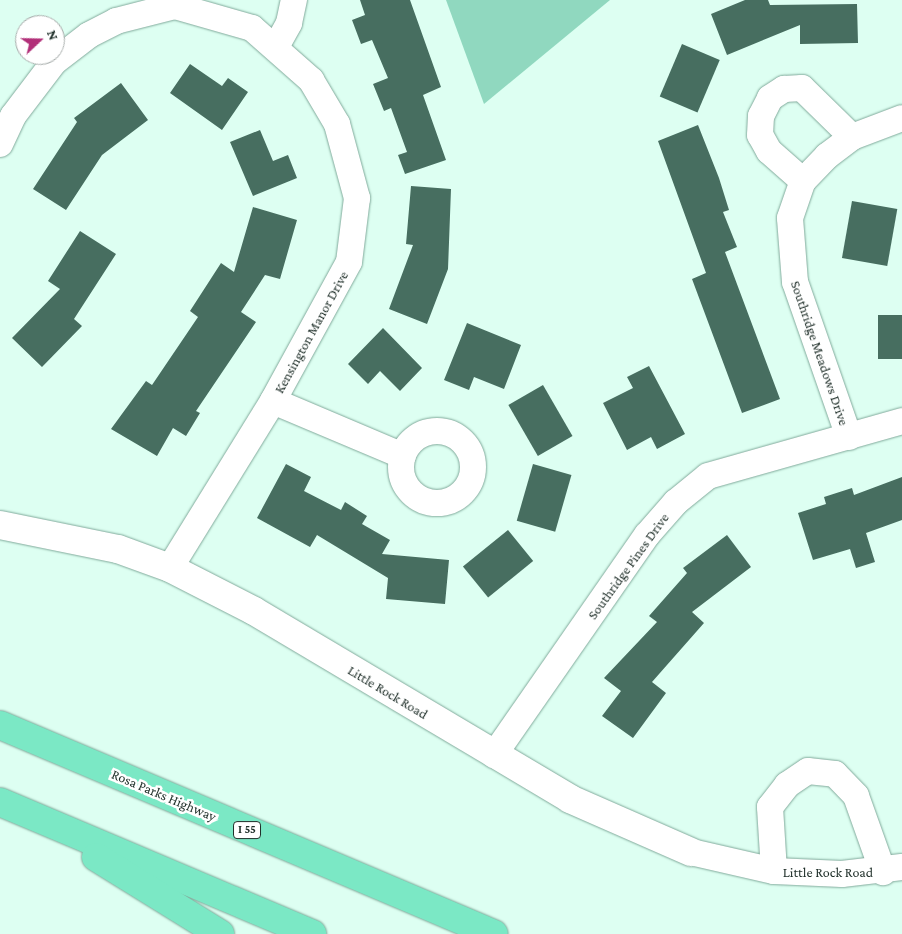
<!DOCTYPE html>
<html>
<head>
<meta charset="utf-8">
<style>
	body { margin:0 }
	#map { position:relative; width:902px; height:934px; overflow:hidden; background:#ddfff2; font-family:"Crimson Pro",serif }
	div>[style] { position:absolute }
	[style*='--x'] { left:calc(var(--x)*1px); top:calc(var(--y)*1px); width:calc(var(--w)*1px); rotate:calc(var(--a)*1deg) }
	.green>* { inset:0; background:#90d8bf }
	.building>* { inset:0; background:#476e60; transform-origin:0 0 }
	.roads { filter:drop-shadow(0 0 1px #81aa9b) drop-shadow(0 0 1px #81aa9b) }
	.minor>* { height:26px; margin:-13px; padding:0 13px; transform-origin:13px; border-radius:13px; background:#fff }
	.minor>.ring { margin:-13px; padding:0; box-sizing:content-box; background:none; border:26px solid #fff; border-radius:50% }
	.tertiary>* { height:28px; margin:-14px; padding:0 14px; transform-origin:14px; border-radius:14px; background:#fff }
	.motorway>* { height:28px; margin:-14px; padding:0 14px; transform-origin:14px; border-radius:14px; background:#7be8c5 }
	span { translate:-50% -50%; white-space:nowrap; text-align:center; line-height:1.15; -webkit-text-stroke:5px #fff; paint-order:stroke }
	.shield-label span { padding:1px 4px; background:#fff; border:1px solid; border-radius:4px; -webkit-text-stroke-width:0 }
	.shield-label { font-size:12px; color:#1e2e28; font-weight:700 }
	.street-label { font-size:14px; color:#1e2e28 }
	.north { position:absolute; left:15px; top:15px; width:50px; height:50px; box-sizing:border-box; background:#fff; border:1px solid #a5aba9; border-radius:50%; rotate:69deg; font-size:14px; font-weight:700; line-height:20px; text-align:center; color:#1e2e28 }
	.north::after { content:''; display:block; margin:auto; width:18px; height:22px; background:#b23079; clip-path:polygon(50% 0,100% 100%,50% 72%,0 100%) }
</style>
</head>
<body>
<div id="map">
	<div class="green">
		<div style="clip-path:polygon(446px 0,610px 0,484px 104px)"></div>
	</div>
	<div class="building">
		<div style="clip-path:polygon(360px 0,410px 0,441px 87px,423px 95px,446px 160px,405px 174px,398px 155px,407px 152px,391px 108px,384px 111px,373px 84px,388px 78px,372px 40px,361px 44px,352px 20px,365px 15px)"></div>
		<div style="clip-path:polygon(745px 0,768px 0,770px 5px,857px 4px,858px 43px,800px 44px,800px 25px,727px 55px,711px 14px)"></div>
		<div style="left:682px;top:44px;width:41px;height:57px;rotate:23deg"></div>
		<div style="clip-path:polygon(190px 64px,222px 86px,228px 78px,248px 92px,222px 130px,170px 93px)"></div>
		<div style="clip-path:polygon(121px 83px,148px 120px,102px 155px,66px 210px,33px 189px,77px 122px,74px 118px)"></div>
		<div style="clip-path:polygon(698px 125px,719px 178px,729px 210px,723px 212px,737px 247px,725px 252px,780px 399px,742px 413px,692px 279px,706px 273px,658px 141px)"></div>
		<div style="clip-path:polygon(260px 130px,273px 161px,288px 155px,297px 178px,253px 196px,230px 142px)"></div>
		<div style="clip-path:polygon(411px 186px,451px 189px,448px 269px,427px 324px,389px 309px,413px 245px,406px 244px)"></div>
		<div style="left:852px;top:201px;width:46px;height:58px;rotate:10deg"></div>
		<div style="clip-path:polygon(253px 207px,297px 220px,280px 279px,265px 275px,241px 312px,256px 322px,196px 411px,200px 413px,186px 436px,173px 428px,157px 456px,111px 429px,146px 381px,152px 385px,198px 317px,190px 311px,221px 263px,234px 272px)"></div>
		<div style="clip-path:polygon(80px 231px,116px 254px,74px 319px,82px 326px,42px 367px,12px 338px,60px 289px,48px 281px)"></div>
		<div style="left:902px;top:315px;width:44px;height:24px;rotate:90deg"></div>
		<div style="clip-path:polygon(467px 323px,521px 345px,504px 389px,474px 377px,469px 390px,444px 380px)"></div>
		<div style="clip-path:polygon(383px 328px,422px 368px,400px 391px,380px 371px,368px 384px,348px 364px)"></div>
		<div style="clip-path:polygon(649px 366px,685px 434px,657px 449px,651px 437px,627px 450px,603px 403px,633px 388px,627px 377px)"></div>
		<div style="left:543px;top:385px;width:59px;height:40px;rotate:60deg"></div>
		<div style="clip-path:polygon(286px 464px,311px 477px,304px 491px,341px 510px,345px 502px,367px 516px,362px 524px,390px 540px,382px 554px,449px 560px,445px 604px,386px 599px,388px 578px,317px 535px,310px 547px,257px 518px)"></div>
		<div style="left:533px;top:464px;width:40px;height:59px;rotate:16deg"></div>
		<div style="clip-path:polygon(902px 477px,902px 520px,866px 533px,875px 562px,856px 568px,850px 549px,813px 560px,798px 513px,826px 504px,824px 497px,852px 488px,854px 495px)"></div>
		<div style="left:508px;top:530px;width:40px;height:58px;rotate:51deg"></div>
		<div style="clip-path:polygon(727px 535px,751px 567px,692px 612px,704px 623px,652px 682px,666px 693px,633px 738px,602px 716px,621px 691px,604px 678px,657px 622px,649px 616px,687px 573px,683px 568px)"></div>
	</div>
	<div class="roads">
		<div class="minor">
			<div style="--x:277;--y:45;--w:25;--a:-61"></div>
			<div style="--x:289;--y:23;--w:24;--a:-78"></div>
			<div style="--x:0;--y:144;--w:31;--a:-65"></div>
			<div style="--x:13;--y:116;--w:68;--a:-52.8"></div>
			<div style="--x:54;--y:62;--w:44;--a:-37.6"></div>
			<div style="--x:89;--y:35;--w:30;--a:-27"></div>
			<div style="--x:116;--y:21;--w:61;--a:-14.3"></div>
			<div style="--x:175;--y:6;--w:80;--a:15.9"></div>
			<div style="--x:252;--y:28;--w:79;--a:41.4"></div>
			<div style="--x:311;--y:80;--w:51;--a:59.4"></div>
			<div style="--x:337;--y:124;--w:77;--a:74.9"></div>
			<div style="--x:357;--y:198;--w:64;--a:97.1"></div>
			<div style="--x:349;--y:262;--w:158;--a:118.7"></div>
			<div style="--x:273;--y:401;--w:196;--a:121.7"></div>
			<div style="--x:803;--y:181;--w:45;--a:-138.6"></div>
			<div style="--x:769;--y:151;--w:18;--a:-119"></div>
			<div style="--x:760;--y:135;--w:19;--a:-87"></div>
			<div style="--x:761;--y:116;--w:20;--a:-63"></div>
			<div style="--x:770;--y:98;--w:17;--a:-33"></div>
			<div style="--x:784;--y:89;--w:18;--a:-3"></div>
			<div style="--x:802;--y:88;--w:70;--a:44.4"></div>
			<div style="--x:273;--y:401;--w:141;--a:22.9"></div>
			<div class="ring" style="left:401px;top:431px;width:46px;height:46px"></div>
			<div style="--x:849;--y:437;--w:164;--a:-109.2"></div>
			<div style="--x:795;--y:282;--w:64;--a:-94.5"></div>
			<div style="--x:790;--y:218;--w:39;--a:-71"></div>
			<div style="--x:803;--y:181;--w:35;--a:-46"></div>
			<div style="--x:827;--y:156;--w:31;--a:-37"></div>
			<div style="--x:852;--y:137;--w:53;--a:-20.8"></div>
			<div style="--x:494;--y:755;--w:268;--a:-55.2"></div>
			<div style="--x:647;--y:535;--w:44;--a:-48.7"></div>
			<div style="--x:676;--y:502;--w:41;--a:-39.1"></div>
			<div style="--x:708;--y:476;--w:202;--a:-15.8"></div>
			<div style="--x:691;--y:852;--w:85;--a:12.9"></div>
			<div style="--x:774;--y:871;--w:68;--a:2.5"></div>
			<div style="--x:842;--y:874;--w:60;--a:-6.7"></div>
			<div style="--x:774;--y:871;--w:64;--a:-93.6"></div>
			<div style="--x:770;--y:807;--w:28;--a:-52"></div>
			<div style="--x:787;--y:785;--w:25;--a:-34"></div>
			<div style="--x:808;--y:771;--w:27;--a:6"></div>
			<div style="--x:835;--y:774;--w:30;--a:46"></div>
			<div style="--x:856;--y:796;--w:81;--a:70.4"></div>
		</div>
		<div class="tertiary">
			<div style="--x:0;--y:525;--w:120;--a:11.5"></div>
			<div style="--x:118;--y:549;--w:55;--a:20.1"></div>
			<div style="--x:170;--y:568;--w:94;--a:27.1"></div>
			<div style="--x:254;--y:611;--w:368;--a:30.7"></div>
			<div style="--x:570;--y:799;--w:132;--a:23.7"></div>
		</div>
		<div class="motorway">
			<div style="--x:0;--y:725;--w:536;--a:22.93"></div>
			<div style="--x:0;--y:802;--w:339;--a:22.9"></div>
			<div style="--x:96;--y:857;--w:146;--a:31.8"></div>
		</div>
	</div>
	<div class="shield-label">
		<span style="left:247px;top:830px">I 55</span>
	</div>
	<div class="street-label">
		<span style="left:311px;top:332px;rotate:-61deg">Kensington Manor Drive</span>
		<span style="left:820px;top:353px;rotate:71deg">Southridge Meadows Drive</span>
		<span style="left:628px;top:566px;rotate:-54deg">Southridge Pines Drive</span>
		<span style="left:388px;top:692px;rotate:31deg">Little Rock Road</span>
		<span style="left:164px;top:795px;rotate:23deg">Rosa Parks Highway</span>
		<span style="left:828px;top:872px">Little Rock Road</span>
	</div>
	<div class="north">N</div>
</div>
</body>
</html>
